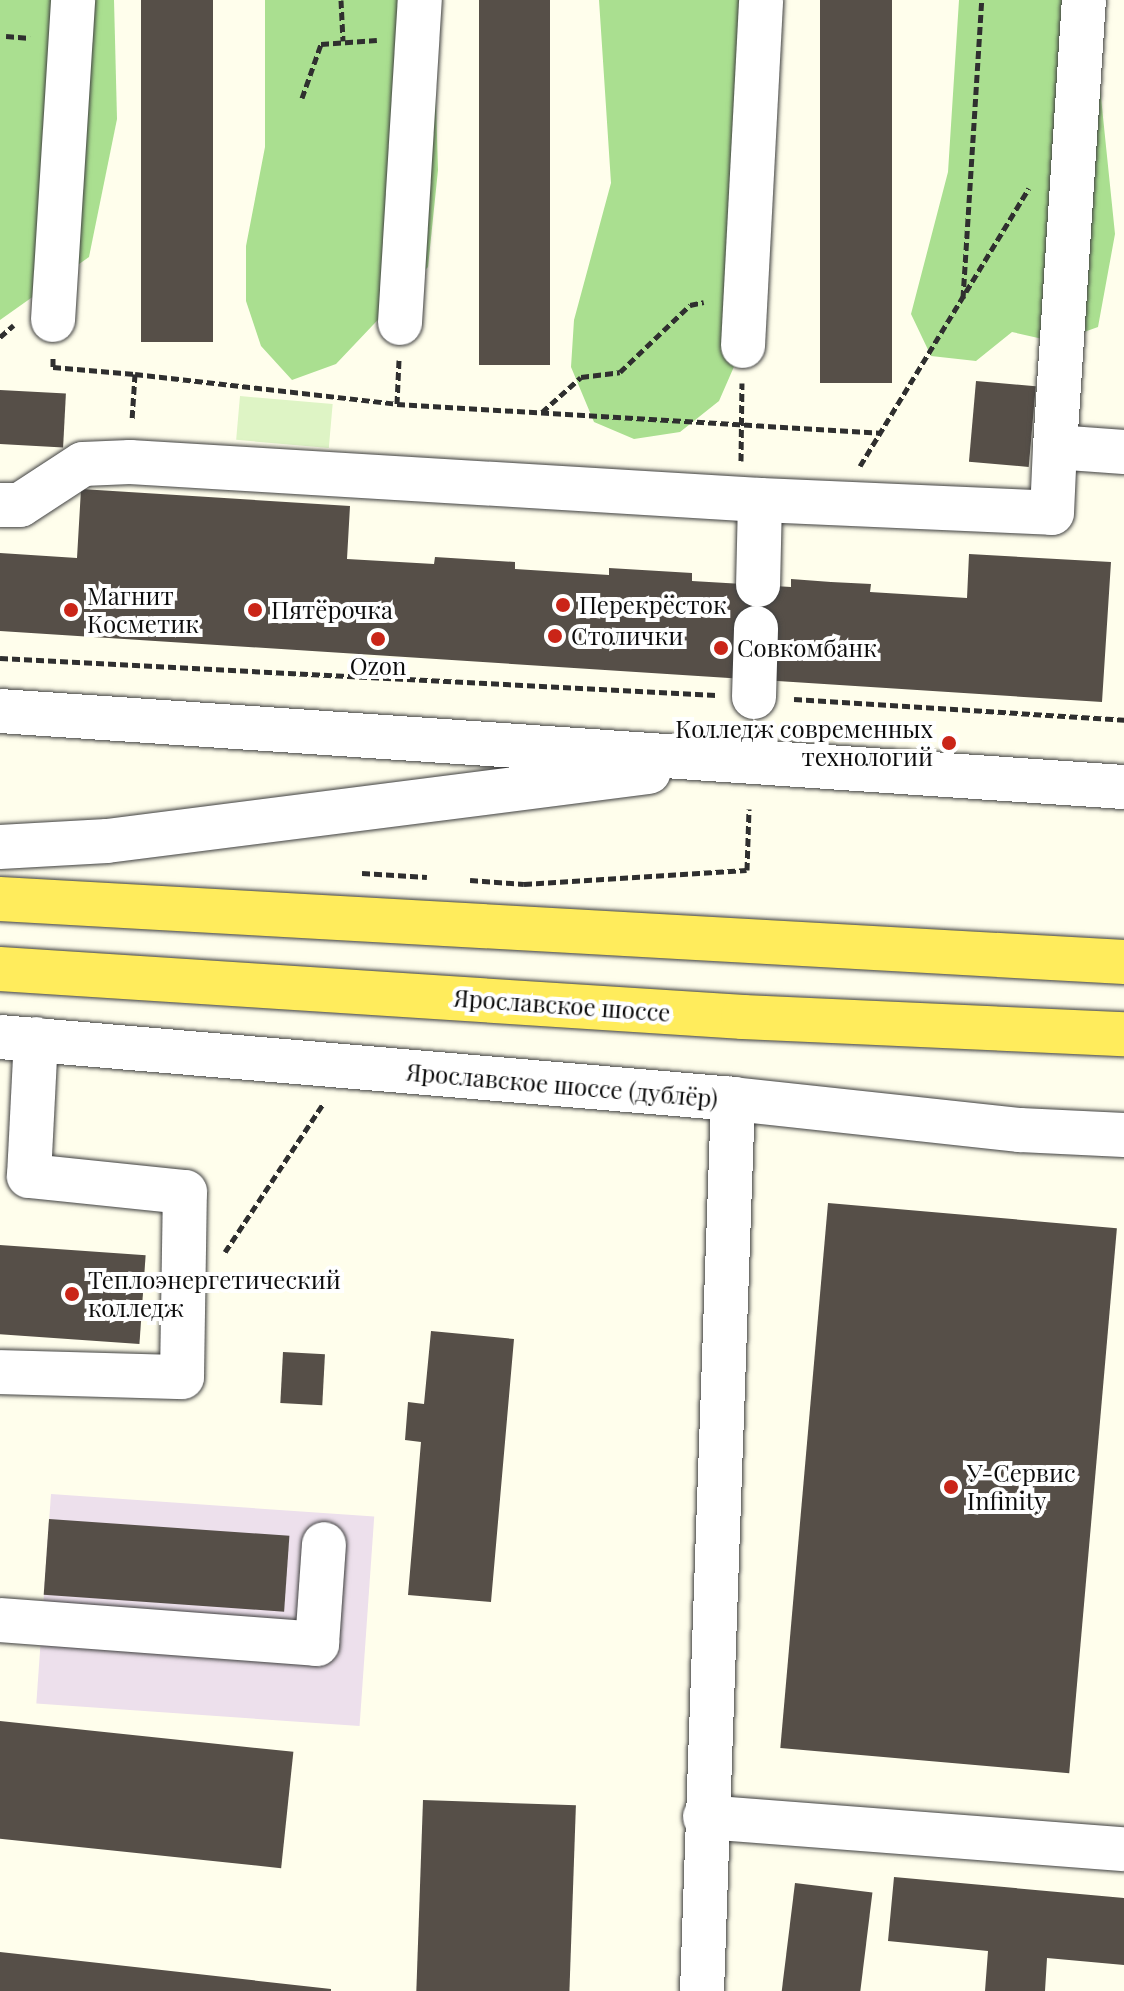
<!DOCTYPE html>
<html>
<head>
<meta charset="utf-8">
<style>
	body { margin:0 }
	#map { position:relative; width:1124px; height:1991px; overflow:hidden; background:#fffeec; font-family:"Playfair Display",serif }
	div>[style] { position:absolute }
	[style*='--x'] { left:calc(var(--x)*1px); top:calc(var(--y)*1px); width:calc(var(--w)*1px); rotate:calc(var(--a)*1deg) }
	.industrial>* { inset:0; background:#ede0ec; transform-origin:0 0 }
	.forest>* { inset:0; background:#aadf90 }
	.pitch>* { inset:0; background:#def4c5; transform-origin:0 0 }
	.building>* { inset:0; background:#564f48; transform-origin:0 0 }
	.path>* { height:5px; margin-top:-2.5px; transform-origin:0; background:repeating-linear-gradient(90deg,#2f2f2f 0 8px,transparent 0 12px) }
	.roads { filter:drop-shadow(0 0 2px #404040) drop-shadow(0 0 2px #404040) }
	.minor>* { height:44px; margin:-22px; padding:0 22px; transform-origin:22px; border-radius:22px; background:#fff }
	.major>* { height:44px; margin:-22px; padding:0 22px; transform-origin:22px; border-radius:22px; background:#ffec5c }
	.dots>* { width:22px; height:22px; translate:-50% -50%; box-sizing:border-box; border:4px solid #fff; border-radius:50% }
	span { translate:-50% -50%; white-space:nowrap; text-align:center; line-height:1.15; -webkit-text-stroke:8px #fff; paint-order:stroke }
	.poi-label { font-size:24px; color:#0d0d0d }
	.left { translate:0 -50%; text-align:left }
	.right { translate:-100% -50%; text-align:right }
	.street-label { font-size:24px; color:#0d0d0d }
</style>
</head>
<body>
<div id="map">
	<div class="industrial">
		<div style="left:51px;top:1494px;width:324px;height:210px;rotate:4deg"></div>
	</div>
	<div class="forest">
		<div style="clip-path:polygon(0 0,114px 0,117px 119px,89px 257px,0 320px)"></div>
		<div style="clip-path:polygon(265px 0,433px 0,438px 170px,428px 267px,336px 364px,292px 380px,261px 346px,246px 301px,246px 246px,265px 147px)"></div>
		<div style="clip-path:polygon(599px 0,758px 0,743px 346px,719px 401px,680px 432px,634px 439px,594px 422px,571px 367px,574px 320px,611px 183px)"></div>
		<div style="clip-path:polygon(959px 0,1091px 0,1115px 234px,1098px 327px,1056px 342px,1012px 332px,976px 361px,931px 356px,911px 314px,948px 172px)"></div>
	</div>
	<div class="pitch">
		<div style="left:240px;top:396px;width:93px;height:44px;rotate:5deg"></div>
	</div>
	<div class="building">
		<div style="left:141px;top:0;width:72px;height:342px"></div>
		<div style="left:479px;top:0;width:71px;height:365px"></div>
		<div style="left:820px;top:0;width:72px;height:383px"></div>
		<div style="left:976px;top:381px;width:60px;height:81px;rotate:5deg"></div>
		<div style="left:0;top:390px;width:66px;height:54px;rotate:3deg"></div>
		<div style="clip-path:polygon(81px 489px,350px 506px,347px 559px,434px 564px,435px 557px,515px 562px,515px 569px,609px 575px,609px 568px,692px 573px,692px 581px,791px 587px,791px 579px,831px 582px,871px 584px,870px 592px,967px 598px,969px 554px,1111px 562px,1102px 702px,0 631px,0 553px,77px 558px)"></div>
		<div style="left:828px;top:1203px;width:290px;height:547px;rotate:5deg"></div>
		<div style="left:0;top:1245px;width:146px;height:89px;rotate:4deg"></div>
		<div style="clip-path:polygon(431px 1331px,514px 1339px,491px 1602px,408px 1595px,421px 1442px,405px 1440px,408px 1402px,424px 1404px)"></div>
		<div style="left:283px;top:1352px;width:42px;height:51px;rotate:3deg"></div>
		<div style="left:49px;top:1519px;width:241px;height:76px;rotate:4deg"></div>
		<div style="left:0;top:1721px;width:295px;height:117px;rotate:6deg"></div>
		<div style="left:423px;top:1800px;width:153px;height:191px;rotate:2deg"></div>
		<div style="clip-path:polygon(894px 1877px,1124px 1898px,1124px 1965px,1047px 1958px,1045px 1991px,985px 1991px,988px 1951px,888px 1941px)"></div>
		<div style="left:795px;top:1883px;width:78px;height:109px;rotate:7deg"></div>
		<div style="clip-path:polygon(0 1952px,331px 1989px,331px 1991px,0 1991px)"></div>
	</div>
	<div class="path">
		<div style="--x:341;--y:0;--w:41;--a:87.2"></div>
		<div style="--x:6;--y:36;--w:24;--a:5"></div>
		<div style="--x:302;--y:98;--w:57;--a:-70.6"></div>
		<div style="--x:321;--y:44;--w:56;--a:-4.1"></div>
		<div style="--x:963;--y:298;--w:299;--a:-86.4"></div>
		<div style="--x:0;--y:337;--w:18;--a:-41"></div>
		<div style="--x:53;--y:358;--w:9;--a:90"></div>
		<div style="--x:53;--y:367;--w:82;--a:4.9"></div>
		<div style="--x:135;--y:374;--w:47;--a:93.7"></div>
		<div style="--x:135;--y:374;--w:264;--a:6.5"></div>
		<div style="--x:397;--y:404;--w:484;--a:3.4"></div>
		<div style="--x:397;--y:404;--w:44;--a:-87.4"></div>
		<div style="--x:542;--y:412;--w:52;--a:-41.9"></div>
		<div style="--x:581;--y:377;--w:39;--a:-7"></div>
		<div style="--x:620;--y:372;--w:97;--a:-43.7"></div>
		<div style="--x:690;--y:305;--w:14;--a:-12"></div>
		<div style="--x:741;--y:461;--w:78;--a:-89.3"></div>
		<div style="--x:860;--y:466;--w:325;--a:-58.7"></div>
		<div style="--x:0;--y:658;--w:717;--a:2.96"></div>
		<div style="--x:794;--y:699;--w:331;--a:3.6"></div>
		<div style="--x:362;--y:873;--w:65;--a:3.5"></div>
		<div style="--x:470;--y:880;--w:54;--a:4.2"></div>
		<div style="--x:524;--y:884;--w:223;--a:-3.6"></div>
		<div style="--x:747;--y:870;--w:61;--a:-88.1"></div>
		<div style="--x:225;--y:1252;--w:178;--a:-56.5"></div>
	</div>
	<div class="roads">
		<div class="minor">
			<div style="--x:53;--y:320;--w:321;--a:-86.4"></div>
			<div style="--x:400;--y:323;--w:324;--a:-86.5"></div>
			<div style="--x:743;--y:346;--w:346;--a:-87"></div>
			<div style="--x:1055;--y:447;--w:448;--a:-86.3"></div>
			<div style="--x:760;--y:500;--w:292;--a:2.5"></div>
			<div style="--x:1052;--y:513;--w:66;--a:-87.4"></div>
			<div style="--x:1055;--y:447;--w:69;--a:4.1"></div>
			<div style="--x:0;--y:505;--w:20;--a:0"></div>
			<div style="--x:20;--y:505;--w:75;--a:-33.1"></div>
			<div style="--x:83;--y:464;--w:47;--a:-2.4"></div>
			<div style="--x:130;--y:462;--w:631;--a:3.45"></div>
			<div style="--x:760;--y:500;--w:85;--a:91.3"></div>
			<div style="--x:754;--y:697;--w:69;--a:-88.3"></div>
			<div style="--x:0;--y:711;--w:1127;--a:3.87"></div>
			<div style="--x:0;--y:847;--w:107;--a:-3.2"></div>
			<div style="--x:107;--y:841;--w:546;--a:-7.26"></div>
			<div style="--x:0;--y:1037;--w:736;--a:4.83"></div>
			<div style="--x:733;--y:1099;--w:289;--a:6.2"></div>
			<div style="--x:1020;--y:1130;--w:104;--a:2.8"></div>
			<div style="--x:0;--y:1372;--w:182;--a:1.6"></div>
			<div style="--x:182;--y:1377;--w:185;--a:-89.1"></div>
			<div style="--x:185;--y:1192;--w:157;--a:-174.1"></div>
			<div style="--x:29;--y:1176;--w:137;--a:-87.1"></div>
			<div style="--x:0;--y:1620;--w:318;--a:4.3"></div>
			<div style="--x:317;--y:1644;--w:100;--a:-86"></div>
			<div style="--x:705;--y:1817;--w:420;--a:4.4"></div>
			<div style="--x:702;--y:1991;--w:893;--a:-88.01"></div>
		</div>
		<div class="major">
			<div style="--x:0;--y:899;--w:1126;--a:3.21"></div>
			<div style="--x:0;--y:969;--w:745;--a:3.7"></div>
			<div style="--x:743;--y:1017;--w:381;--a:2.6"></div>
		</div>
	</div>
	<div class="dots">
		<div style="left:563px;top:605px;background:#ca2518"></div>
		<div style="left:71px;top:610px;background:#ca2518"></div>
		<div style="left:255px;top:610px;background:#ca2518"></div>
		<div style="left:555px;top:636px;background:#ca2518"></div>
		<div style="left:378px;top:639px;background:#ca2518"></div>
		<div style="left:721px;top:648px;background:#ca2518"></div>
		<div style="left:949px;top:743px;background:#ca2518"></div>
		<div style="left:72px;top:1294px;background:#ca2518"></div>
		<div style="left:951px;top:1487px;background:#ca2518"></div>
	</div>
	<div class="poi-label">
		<span class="left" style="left:87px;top:610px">Магнит<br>Косметик</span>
		<span class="left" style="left:579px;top:605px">Перекрёсток</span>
		<span class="left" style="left:271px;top:610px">Пятёрочка</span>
		<span class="left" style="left:571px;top:636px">Столички</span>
		<span class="left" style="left:737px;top:648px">Совкомбанк</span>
		<span style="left:378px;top:666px">Ozon</span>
		<span class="right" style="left:933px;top:743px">Колледж современных<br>технологий</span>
		<span class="left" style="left:88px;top:1294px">Теплоэнергетический<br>колледж</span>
		<span class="left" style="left:967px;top:1487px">У-Сервис<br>Infinity</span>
	</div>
	<div class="street-label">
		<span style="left:562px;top:1005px;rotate:4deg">Ярославское шоссе</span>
		<span style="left:562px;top:1085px;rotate:5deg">Ярославское шоссе (дублёр)</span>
	</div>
</div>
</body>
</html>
